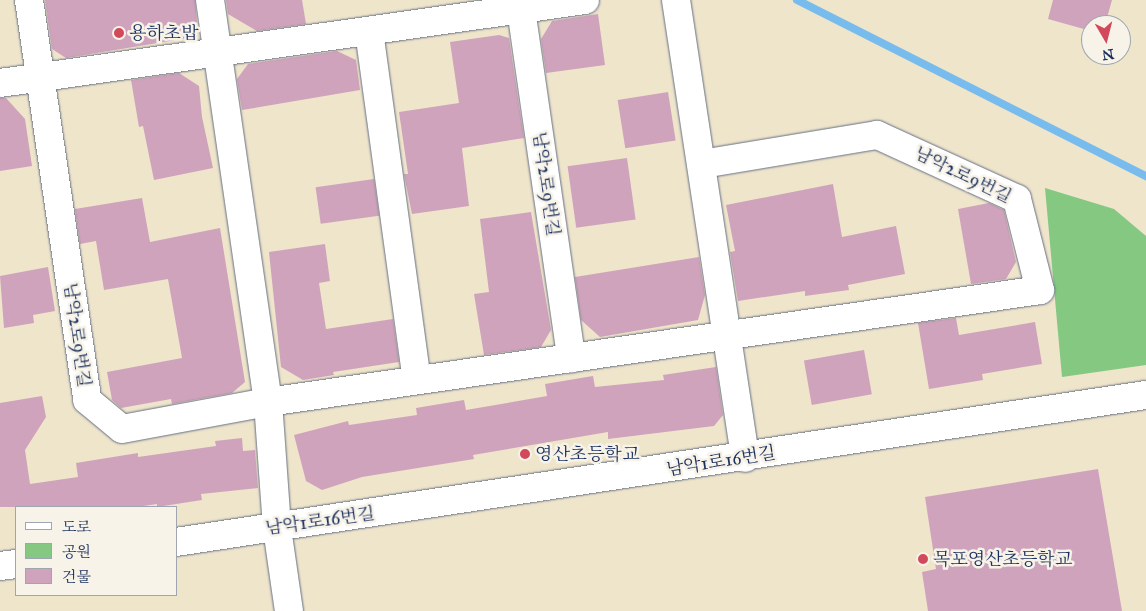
<!DOCTYPE html>
<html>
<head>
<meta charset="utf-8">
<style>
	body { margin:0 }
	#map { position:relative; width:1146px; height:611px; overflow:hidden; background:#efe5cb; font-family:"IM FELL Great Primer","Noto Serif KR",serif }
	div>[style] { position:absolute }
	[style*='--x'] { left:calc(var(--x)*1px); top:calc(var(--y)*1px); width:calc(var(--w)*1px); rotate:calc(var(--a)*1deg) }
	.green>* { inset:0; background:#84c882 }
	.stream>* { height:8px; margin:-4px; padding:0 4px; transform-origin:4px; border-radius:4px; background:#78bcee }
	.building>* { inset:0; background:#d0a3bc; transform-origin:0 0 }
	.roads { filter:drop-shadow(0 0 1px #656f84) drop-shadow(0 0 1px #656f84) }
	.minor>* { height:28px; margin:-14px; padding:0 14px; transform-origin:14px; border-radius:14px; background:#fff }
	.dots>* { width:14px; height:14px; translate:-50% -50%; box-sizing:border-box; border:2px solid #f7f3e8; border-radius:50% }
	span { translate:-50% -50%; white-space:nowrap; text-align:center; line-height:1.15; -webkit-text-stroke:5px #f7f3e8; paint-order:stroke }
	.poi-label { font-size:18px; color:#1b2f5e }
	.left { translate:0 -50%; text-align:left }
	.street-label { font-size:18px; color:#1b2f5e }
	.legend { position:absolute; left:15px; top:506px; width:162px; height:90px; box-sizing:border-box; background:#f7f3e8; border:1px solid #9fa5b1; margin:0; padding:6px 9px; list-style:none; font-size:15px; color:#1b2f5e }
	.legend li { display:flex; align-items:center; gap:10px; height:25px }
	.legend b { width:25px; border:1px solid #9fa5b1 }
	.north { position:absolute; left:1081px; top:15px; width:50px; height:50px; box-sizing:border-box; background:#f7f3e8; border:1px solid #9fa5b1; border-radius:50%; rotate:172deg; font-size:14px; font-weight:700; line-height:20px; text-align:center; color:#1b2f5e }
	.north::after { content:''; display:block; margin:auto; width:18px; height:22px; background:#d1495b; clip-path:polygon(50% 0,100% 100%,50% 72%,0 100%) }
</style>
</head>
<body>
<div id="map">
	<div class="green">
		<div style="clip-path:polygon(1045px 188px,1114px 209px,1146px 236px,1146px 365px,1062px 377px)"></div>
	</div>
	<div class="stream">
		<div style="--x:797;--y:0;--w:391;--a:26.8"></div>
	</div>
	<div class="building">
		<div style="clip-path:polygon(45px 0,195px 0,197px 22px,188px 38px,66px 58px,52px 49px)"></div>
		<div style="clip-path:polygon(226px 0,302px 0,306px 24px,257px 31px,228px 14px)"></div>
		<div style="clip-path:polygon(1053px 0,1112px 0,1105px 25px,1091px 25px,1091px 31px,1048px 19px)"></div>
		<div style="clip-path:polygon(598px 14px,605px 65px,546px 73px,541px 39px,552px 21px)"></div>
		<div style="clip-path:polygon(499px 35px,509px 38px,524px 138px,462px 148px,469px 206px,412px 214px,404px 174px,408px 174px,399px 112px,459px 103px,450px 42px)"></div>
		<div style="clip-path:polygon(337px 51px,356px 60px,360px 90px,242px 110px,237px 79px,248px 64px)"></div>
		<div style="clip-path:polygon(179px 73px,199px 86px,202px 117px,213px 168px,154px 180px,143px 126px,139px 127px,131px 80px)"></div>
		<div style="left:668px;top:92px;width:49px;height:51px;rotate:81deg"></div>
		<div style="clip-path:polygon(0 98px,6px 98px,25px 119px,32px 166px,0 171px)"></div>
		<div style="left:627px;top:158px;width:62px;height:60px;rotate:82deg"></div>
		<div style="left:374px;top:179px;width:37px;height:59px;rotate:82deg"></div>
		<div style="clip-path:polygon(833px 184px,842px 237px,896px 226px,905px 274px,848px 285px,849px 290px,805px 296px,805px 291px,738px 301px,730px 252px,735px 251px,726px 205px)"></div>
		<div style="clip-path:polygon(142px 198px,150px 242px,220px 228px,245px 382px,232px 393px,172px 404px,171px 399px,121px 408px,112px 400px,107px 372px,182px 358px,168px 279px,104px 290px,96px 241px,80px 244px,75px 209px)"></div>
		<div style="clip-path:polygon(989px 203px,1004px 210px,1016px 262px,1006px 279px,971px 284px,958px 209px)"></div>
		<div style="clip-path:polygon(531px 212px,551px 330px,541px 347px,484px 355px,474px 294px,489px 292px,480px 219px)"></div>
		<div style="clip-path:polygon(325px 244px,330px 281px,319px 283px,326px 329px,393px 319px,399px 362px,333px 372px,334px 375px,303px 380px,281px 367px,269px 252px)"></div>
		<div style="clip-path:polygon(699px 257px,705px 295px,698px 320px,600px 337px,581px 320px,575px 277px)"></div>
		<div style="clip-path:polygon(48px 267px,55px 311px,33px 315px,34px 323px,4px 328px,0 276px)"></div>
		<div style="clip-path:polygon(956px 318px,959px 335px,1035px 322px,1042px 364px,982px 374px,983px 380px,929px 389px,918px 323px)"></div>
		<div style="left:864px;top:350px;width:45px;height:61px;rotate:80deg"></div>
		<div style="clip-path:polygon(716px 367px,723px 415px,714px 426px,608px 439px,608px 432px,473px 455px,474px 459px,362px 477px,322px 490px,306px 481px,294px 435px,348px 421px,349px 425px,417px 415px,416px 408px,464px 400px,466px 410px,547px 396px,545px 384px,593px 376px,595px 387px,664px 380px,663px 375px)"></div>
		<div style="clip-path:polygon(42px 396px,46px 417px,25px 450px,30px 484px,78px 477px,76px 463px,138px 453px,138px 457px,216px 446px,215px 441px,242px 438px,243px 451px,255px 450px,258px 488px,201px 494px,202px 500px,157px 507px,157px 504px,137px 507px,0 507px,0 403px)"></div>
		<div style="clip-path:polygon(1098px 469px,1122px 611px,928px 611px,922px 572px,936px 569px,925px 497px)"></div>
	</div>
	<div class="roads">
		<div class="minor">
			<div style="--x:29;--y:0;--w:404;--a:81.7"></div>
			<div style="--x:87;--y:400;--w:45;--a:39.6"></div>
			<div style="--x:122;--y:429;--w:148;--a:-10.5"></div>
			<div style="--x:268;--y:402;--w:780;--a:-8.25"></div>
			<div style="--x:1040;--y:290;--w:94;--a:-104.2"></div>
			<div style="--x:1017;--y:199;--w:154;--a:-155.4"></div>
			<div style="--x:877;--y:135;--w:178;--a:170.6"></div>
			<div style="--x:210;--y:0;--w:406;--a:81.8"></div>
			<div style="--x:268;--y:402;--w:126;--a:85.9"></div>
			<div style="--x:277;--y:528;--w:84;--a:81.8"></div>
			<div style="--x:676;--y:0;--w:463;--a:81.4"></div>
			<div style="--x:521;--y:9;--w:353;--a:81.8"></div>
			<div style="--x:369;--y:31;--w:352;--a:82.2"></div>
			<div style="--x:0;--y:83;--w:591;--a:-8.08"></div>
			<div style="--x:176;--y:542;--w:981;--a:-8.62"></div>
			<div style="--x:0;--y:566;--w:16;--a:-7"></div>
		</div>
	</div>
	<div class="dots">
		<div style="left:119px;top:33px;background:#d1495b"></div>
		<div style="left:525px;top:454px;background:#d1495b"></div>
		<div style="left:923px;top:559px;background:#d1495b"></div>
	</div>
	<div class="poi-label">
		<span class="left" style="left:129px;top:33px">용하초밥</span>
		<span class="left" style="left:535px;top:454px">영산초등학교</span>
		<span class="left" style="left:933px;top:559px">목포영산초등학교</span>
	</div>
	<div class="street-label">
		<span style="left:963px;top:175px;rotate:26deg">남악2로9번길</span>
		<span style="left:546px;top:184px;rotate:82deg">남악2로9번길</span>
		<span style="left:77px;top:335px;rotate:82deg">남악2로9번길</span>
		<span style="left:721px;top:461px;rotate:-9deg">남악1로16번길</span>
		<span style="left:320px;top:521px;rotate:-8deg">남악1로16번길</span>
	</div>
	<ul class="legend">
	<li><b style="height:6px;background:#fff"></b>도로</li>
	<li><b style="height:14px;background:#84c882"></b>공원</li>
	<li><b style="height:14px;background:#d0a3bc"></b>건물</li>
	</ul>
	<div class="north">N</div>
</div>
</body>
</html>
